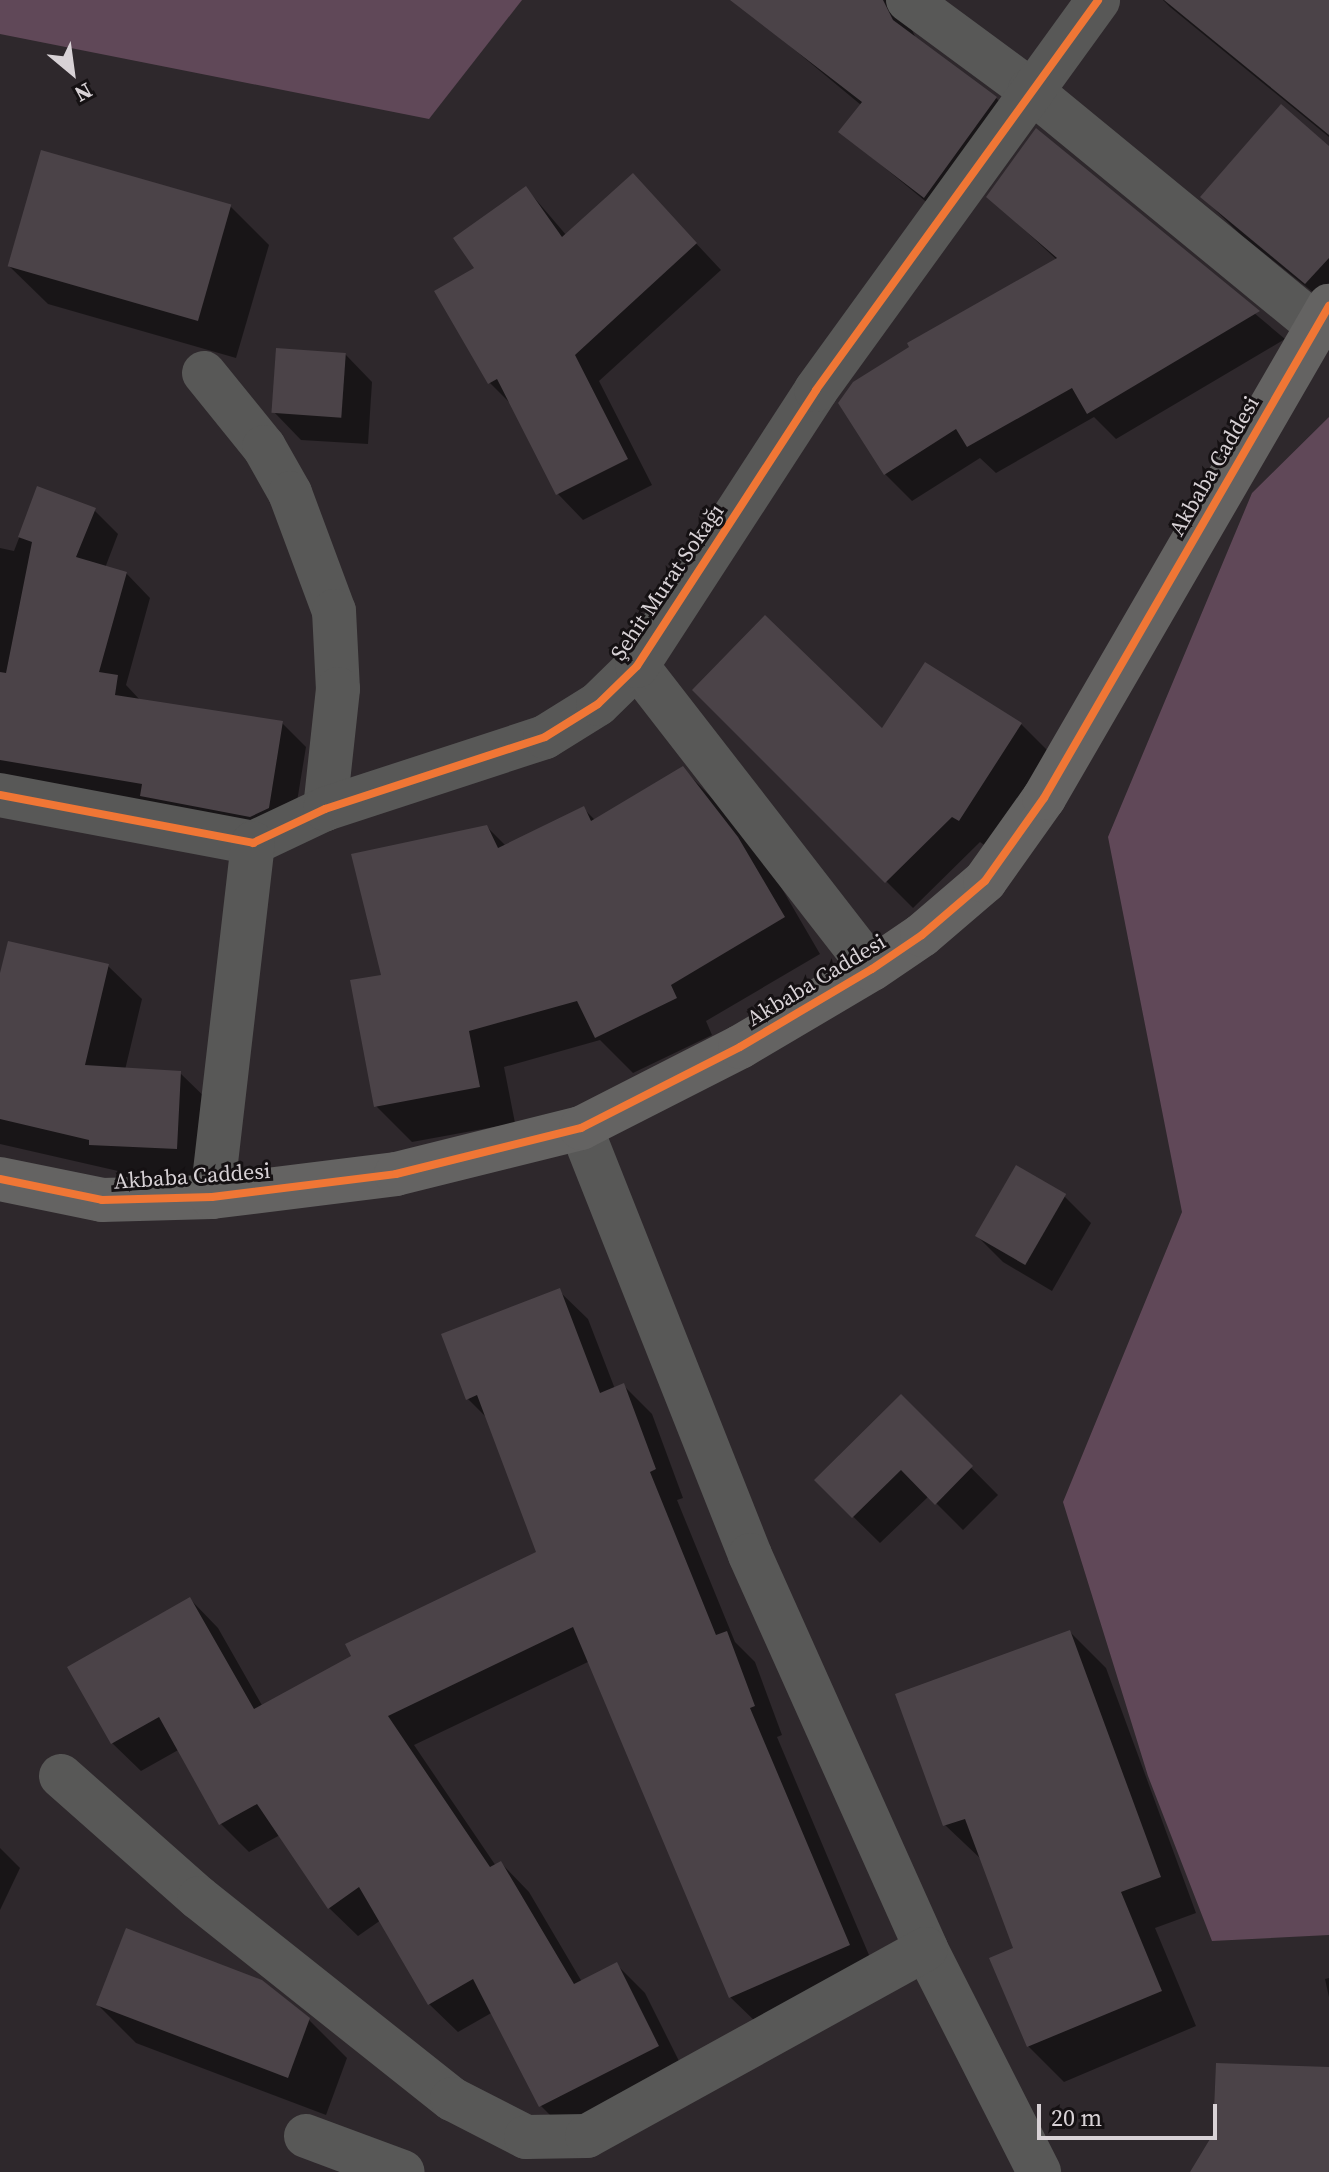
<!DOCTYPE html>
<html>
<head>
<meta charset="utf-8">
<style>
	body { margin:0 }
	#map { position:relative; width:1329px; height:2172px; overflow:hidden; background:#2e282c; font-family:"Source Serif 4",serif }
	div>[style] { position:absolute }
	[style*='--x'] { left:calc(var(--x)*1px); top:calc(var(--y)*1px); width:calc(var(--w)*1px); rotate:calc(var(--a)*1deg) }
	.forest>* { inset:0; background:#604858 }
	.shadow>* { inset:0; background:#0007 }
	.building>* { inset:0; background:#4b4348; transform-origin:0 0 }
	.minor>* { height:44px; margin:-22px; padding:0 22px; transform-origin:22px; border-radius:22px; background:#585857 }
	.secondary>* { height:44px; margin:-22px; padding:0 22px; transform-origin:22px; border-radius:22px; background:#646362 }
	.cycleway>* { height:8px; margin:-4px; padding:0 4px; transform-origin:4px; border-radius:4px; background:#f07635 }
	span { translate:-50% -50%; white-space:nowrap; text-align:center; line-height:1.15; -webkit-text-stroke:6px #151113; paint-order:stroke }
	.street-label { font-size:22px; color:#d8d2d6 }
	.north { position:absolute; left:32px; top:32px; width:80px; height:80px; -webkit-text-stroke:6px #151113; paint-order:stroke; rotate:151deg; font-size:22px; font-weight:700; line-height:32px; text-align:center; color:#d8d2d6 }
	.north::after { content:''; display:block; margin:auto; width:28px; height:36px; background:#d8d2d6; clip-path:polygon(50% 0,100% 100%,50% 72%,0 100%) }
	.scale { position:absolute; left:1037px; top:2104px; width:180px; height:36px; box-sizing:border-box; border:4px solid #d8d2d6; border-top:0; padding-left:10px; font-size:24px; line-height:28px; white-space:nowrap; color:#d8d2d6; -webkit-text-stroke:6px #151113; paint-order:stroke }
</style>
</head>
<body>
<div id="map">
	<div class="forest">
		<div style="clip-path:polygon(0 0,522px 0,429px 119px,0 34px)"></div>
		<div style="clip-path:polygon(1329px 417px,1329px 1935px,1212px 1941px,1148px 1776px,1063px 1502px,1182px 1212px,1108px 837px,1252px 493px)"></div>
	</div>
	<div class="shadow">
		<div style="clip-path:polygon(759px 0,886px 0,910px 25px,916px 39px,996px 98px,1023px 125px,952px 223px,841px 132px,861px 105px,749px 12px)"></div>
		<div style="clip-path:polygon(1163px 0,1329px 0,1329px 137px,1170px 7px)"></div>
		<div style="clip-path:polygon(1037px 131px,1285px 339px,1116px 439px,1094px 417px,996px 473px,980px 458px,912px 501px,885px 474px,1057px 260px,989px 197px)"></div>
		<div style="clip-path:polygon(1329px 148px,1329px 305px,1241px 235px,1202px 197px)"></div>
		<div style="clip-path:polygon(633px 176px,721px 270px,599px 381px,652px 485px,583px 520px,558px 494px,514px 407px,490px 383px,477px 268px,526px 188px,567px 236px)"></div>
		<div style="clip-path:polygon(230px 206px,269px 245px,236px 358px,48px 304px,9px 266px)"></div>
		<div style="clip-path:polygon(345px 354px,372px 382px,368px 444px,301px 440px,274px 412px)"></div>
		<div style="clip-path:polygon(38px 489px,94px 510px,118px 534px,105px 568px,126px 573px,150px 598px,126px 685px,141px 701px,282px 723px,306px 747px,292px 832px,0 784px,0 548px,14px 551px)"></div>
		<div style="clip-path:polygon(695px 690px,883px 731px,1021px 724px,1048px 751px,987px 847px,980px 842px,913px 908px)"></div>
		<div style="clip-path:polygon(683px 769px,719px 805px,774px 875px,820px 954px,706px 1021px,712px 1035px,633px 1073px,600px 1040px,504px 1067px,515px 1123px,412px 1142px,376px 1106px,383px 977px,487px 827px,506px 846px,584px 809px,596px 821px)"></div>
		<div style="clip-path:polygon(108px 966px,142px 999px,125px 1070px,180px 1073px,214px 1106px,210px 1182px,124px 1177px,118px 1171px,0 1144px,0 982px)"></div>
		<div style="clip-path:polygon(1064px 1196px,1091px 1223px,1052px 1291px,1003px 1262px,976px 1235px)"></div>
		<div style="clip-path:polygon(559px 1291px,588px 1319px,615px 1389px,624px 1386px,652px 1414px,683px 1498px,677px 1500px,735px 1642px,755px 1662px,782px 1735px,777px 1737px,877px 1974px,759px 2025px,730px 1997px,590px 1661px,414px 1745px,496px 1866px,501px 1863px,529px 1892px,582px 1982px,616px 1964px,645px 1993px,686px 2075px,569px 2134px,541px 2106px,493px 2012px,458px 2032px,429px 2004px,381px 1920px,358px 1936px,329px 1908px,280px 1835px,249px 1852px,221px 1824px,180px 1749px,141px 1771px,112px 1743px,190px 1599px,218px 1628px,263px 1707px,538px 1553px,488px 1419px,467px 1398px)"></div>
		<div style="clip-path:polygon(901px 1397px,998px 1495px,963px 1530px,929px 1496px,880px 1543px,816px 1480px)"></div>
		<div style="clip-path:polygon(1070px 1632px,1106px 1668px,1196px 1913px,1155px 1928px,1196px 2026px,1064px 2082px,1028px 2046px,1015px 1949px,983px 1861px,945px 1825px)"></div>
		<div style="clip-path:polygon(0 1848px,20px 1868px,0 1910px)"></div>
		<div style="clip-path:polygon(1329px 1978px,1329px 1997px,1325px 1979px)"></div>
		<div style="clip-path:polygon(98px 2005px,309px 2020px,347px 2058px,326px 2115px,136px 2043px)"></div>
	</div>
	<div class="building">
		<div style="clip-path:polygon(730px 0,883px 0,893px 20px,997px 97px,924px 198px,838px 132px,862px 102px)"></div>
		<div style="clip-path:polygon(1164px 0,1329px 0,1329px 135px)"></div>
		<div style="clip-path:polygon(1281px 104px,1329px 146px,1329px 258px,1305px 284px,1200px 197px)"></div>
		<div style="clip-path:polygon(1036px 128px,1260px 311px,1087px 414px,1072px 388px,967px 447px,956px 429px,884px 475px,838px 403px,853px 382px,909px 347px,907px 343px,1057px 258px,986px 197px)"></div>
		<div style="left:41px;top:150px;width:198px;height:121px;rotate:16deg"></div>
		<div style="clip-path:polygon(633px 173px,697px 243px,575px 355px,628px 459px,556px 495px,497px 379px,488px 384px,434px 291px,474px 268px,453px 238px,526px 186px,562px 237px)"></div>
		<div style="left:276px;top:348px;width:70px;height:65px;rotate:4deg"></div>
		<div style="clip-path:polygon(37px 486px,96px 508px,76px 557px,127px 572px,99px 672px,118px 675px,115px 695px,283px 721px,269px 808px,250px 817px,140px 796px,142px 784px,0 760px,0 672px,6px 673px,32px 542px,18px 537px)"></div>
		<div style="clip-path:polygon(765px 615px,882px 728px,925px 662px,1022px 723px,959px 821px,952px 817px,885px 883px,692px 690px)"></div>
		<div style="clip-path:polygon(683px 766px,738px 837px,785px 917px,671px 985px,677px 998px,595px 1038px,577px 1001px,469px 1031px,480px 1087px,374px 1107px,350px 980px,381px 975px,351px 854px,487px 825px,498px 848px,584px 806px,591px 821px)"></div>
		<div style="clip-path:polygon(8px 941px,109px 964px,85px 1065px,181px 1071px,177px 1149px,89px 1145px,89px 1140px,0 1119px,0 973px)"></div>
		<div style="left:1016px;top:1165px;width:58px;height:82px;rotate:30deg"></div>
		<div style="clip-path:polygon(560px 1288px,600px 1393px,624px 1383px,656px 1469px,650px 1472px,716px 1635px,727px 1631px,755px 1706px,750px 1708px,850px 1945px,729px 1998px,573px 1627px,388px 1716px,490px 1867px,501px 1861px,574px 1984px,617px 1962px,659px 2046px,539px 2107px,473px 1979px,428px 2005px,359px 1887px,328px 1909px,257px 1804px,219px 1825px,159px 1717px,111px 1744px,67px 1667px,190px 1597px,254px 1709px,351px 1656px,345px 1644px,536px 1552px,477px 1395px,466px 1400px,441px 1334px)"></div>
		<div style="clip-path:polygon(901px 1394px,973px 1466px,935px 1505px,901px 1470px,852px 1518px,814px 1480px)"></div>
		<div style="clip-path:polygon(1070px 1630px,1161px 1877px,1121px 1892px,1162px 1991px,1027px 2047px,989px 1958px,1013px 1948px,965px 1819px,943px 1826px,895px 1694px)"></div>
		<div style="clip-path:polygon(126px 1928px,262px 1980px,310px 2018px,288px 2078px,96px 2005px)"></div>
		<div style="clip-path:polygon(1216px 2063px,1329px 2067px,1329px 2172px,1190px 2172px,1213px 2134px)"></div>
	</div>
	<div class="minor">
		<div style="--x:908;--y:0;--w:152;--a:36.4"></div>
		<div style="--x:1030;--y:90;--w:370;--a:39.4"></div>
		<div style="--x:204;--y:373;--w:95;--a:51"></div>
		<div style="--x:264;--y:447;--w:53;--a:60.5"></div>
		<div style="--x:290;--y:493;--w:126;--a:69.6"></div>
		<div style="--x:334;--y:611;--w:78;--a:87.1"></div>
		<div style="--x:338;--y:689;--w:121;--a:96.2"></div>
		<div style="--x:637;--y:666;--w:383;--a:52.2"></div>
		<div style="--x:0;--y:795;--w:258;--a:10.7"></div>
		<div style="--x:253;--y:843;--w:80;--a:-25.3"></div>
		<div style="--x:325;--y:809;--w:231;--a:-18.1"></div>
		<div style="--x:545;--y:737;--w:62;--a:-31.9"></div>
		<div style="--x:598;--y:704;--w:54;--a:-44.3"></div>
		<div style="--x:637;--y:666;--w:329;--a:-57"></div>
		<div style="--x:816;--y:390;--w:481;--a:-54.1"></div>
		<div style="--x:581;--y:1128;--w:459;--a:68.4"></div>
		<div style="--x:750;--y:1555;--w:432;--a:65.9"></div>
		<div style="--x:926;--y:1949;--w:250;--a:63.1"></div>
		<div style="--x:212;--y:1197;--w:356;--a:-83.4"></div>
		<div style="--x:61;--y:1776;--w:184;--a:41.5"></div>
		<div style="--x:199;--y:1898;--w:323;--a:38.5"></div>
		<div style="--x:452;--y:2099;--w:83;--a:27.2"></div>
		<div style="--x:526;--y:2137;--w:61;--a:-0.9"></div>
		<div style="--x:587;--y:2136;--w:387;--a:-28.9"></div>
		<div style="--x:306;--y:2136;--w:103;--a:20.4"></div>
	</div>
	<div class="secondary">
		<div style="--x:0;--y:1179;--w:104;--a:11.6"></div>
		<div style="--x:102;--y:1200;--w:110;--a:-1.6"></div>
		<div style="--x:212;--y:1197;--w:185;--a:-7.1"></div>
		<div style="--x:396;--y:1174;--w:191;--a:-14"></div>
		<div style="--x:581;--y:1128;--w:178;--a:-27"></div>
		<div style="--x:740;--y:1047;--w:153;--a:-30.6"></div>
		<div style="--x:872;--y:969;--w:60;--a:-34.2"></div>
		<div style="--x:922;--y:935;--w:83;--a:-40.6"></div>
		<div style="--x:985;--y:881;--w:102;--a:-54.6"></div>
		<div style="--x:1044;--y:798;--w:569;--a:-59.92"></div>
	</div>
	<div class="cycleway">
		<div style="--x:0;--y:795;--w:258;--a:10.7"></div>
		<div style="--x:253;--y:843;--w:80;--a:-25.3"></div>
		<div style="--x:325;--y:809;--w:231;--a:-18.1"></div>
		<div style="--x:545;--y:737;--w:62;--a:-31.9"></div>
		<div style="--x:598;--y:704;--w:54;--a:-44.3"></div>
		<div style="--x:637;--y:666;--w:329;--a:-57"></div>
		<div style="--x:816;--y:390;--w:481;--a:-54.1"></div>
		<div style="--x:0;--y:1179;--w:104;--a:11.6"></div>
		<div style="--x:102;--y:1200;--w:110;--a:-1.6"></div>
		<div style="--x:212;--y:1197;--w:185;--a:-7.1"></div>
		<div style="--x:396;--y:1174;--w:191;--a:-14"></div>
		<div style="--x:581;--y:1128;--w:178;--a:-27"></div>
		<div style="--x:740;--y:1047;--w:153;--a:-30.6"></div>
		<div style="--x:872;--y:969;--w:60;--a:-34.2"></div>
		<div style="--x:922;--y:935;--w:83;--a:-40.6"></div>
		<div style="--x:985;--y:881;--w:102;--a:-54.6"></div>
		<div style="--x:1044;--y:798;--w:569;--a:-59.92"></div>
	</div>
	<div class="street-label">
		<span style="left:1214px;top:466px;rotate:-60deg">Akbaba Caddesi</span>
		<span style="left:667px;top:582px;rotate:-56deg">Şehit Murat Sokağı</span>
		<span style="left:816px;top:980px;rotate:-31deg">Akbaba Caddesi</span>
		<span style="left:192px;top:1176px;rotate:-4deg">Akbaba Caddesi</span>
	</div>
	<div class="north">N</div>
	<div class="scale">20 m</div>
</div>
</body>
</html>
